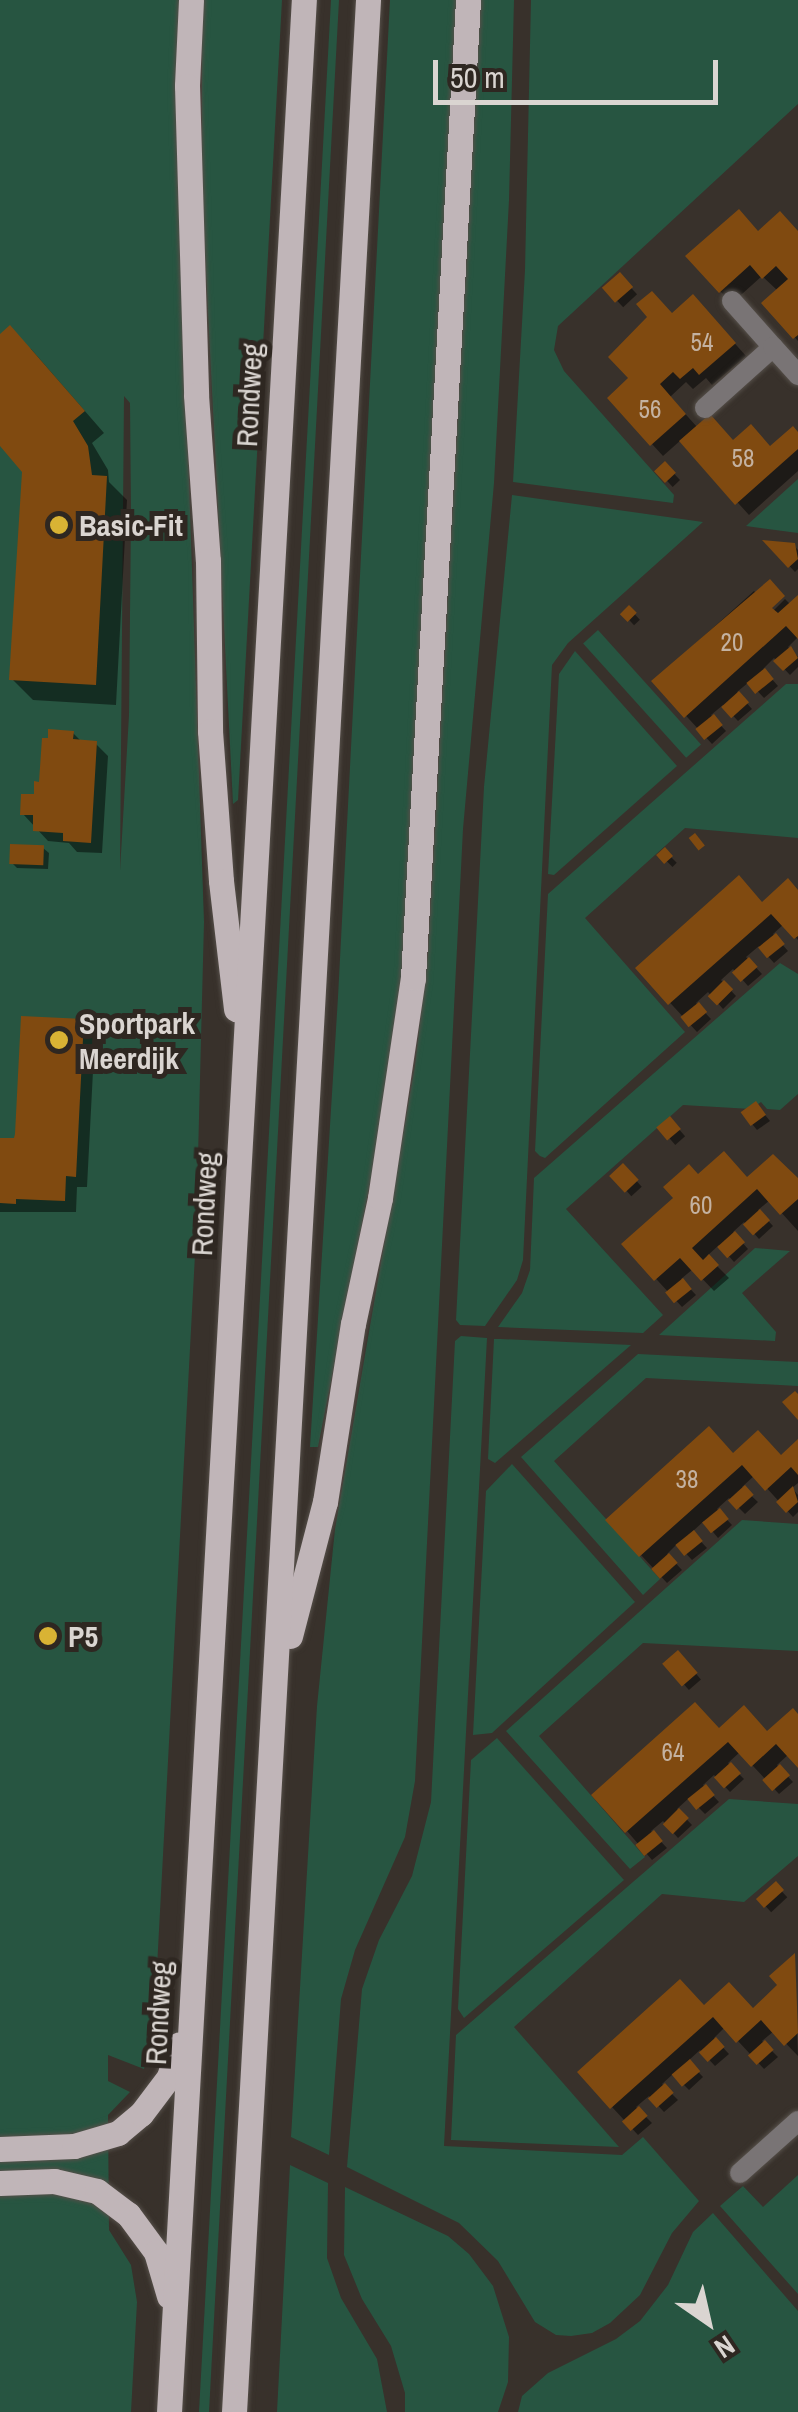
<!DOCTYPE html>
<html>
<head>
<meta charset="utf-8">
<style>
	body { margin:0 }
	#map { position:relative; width:798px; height:2412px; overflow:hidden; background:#38312b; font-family:"Archivo Narrow",sans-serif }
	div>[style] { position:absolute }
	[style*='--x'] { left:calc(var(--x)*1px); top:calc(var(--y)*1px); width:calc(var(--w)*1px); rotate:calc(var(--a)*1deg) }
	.green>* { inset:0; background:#275541; transform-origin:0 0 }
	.shadow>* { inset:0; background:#0007; transform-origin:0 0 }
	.building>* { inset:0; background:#804a10; transform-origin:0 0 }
	.roads { filter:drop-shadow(0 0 2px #554f49) drop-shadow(0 0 2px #554f49) }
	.street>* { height:20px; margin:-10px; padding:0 10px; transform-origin:10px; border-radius:10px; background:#797475 }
	.primary>* { height:25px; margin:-12.5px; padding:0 12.5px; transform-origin:12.5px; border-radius:12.5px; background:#c0b5b8 }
	.dots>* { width:28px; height:28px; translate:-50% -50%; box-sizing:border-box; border:5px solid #2e2721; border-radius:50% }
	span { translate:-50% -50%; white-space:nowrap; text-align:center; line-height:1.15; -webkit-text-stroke:10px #2e2721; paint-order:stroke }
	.number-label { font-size:25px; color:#c4b2a1 }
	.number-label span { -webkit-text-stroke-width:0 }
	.street-label { font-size:30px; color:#dad5d1 }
	.poi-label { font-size:30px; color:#dad5d1; font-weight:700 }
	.left { translate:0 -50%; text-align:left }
	.north { position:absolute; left:658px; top:2272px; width:100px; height:100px; -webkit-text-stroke:8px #2e2721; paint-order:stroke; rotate:146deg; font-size:28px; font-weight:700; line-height:40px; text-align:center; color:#dad5d1 }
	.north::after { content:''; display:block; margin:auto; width:35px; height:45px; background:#dad5d1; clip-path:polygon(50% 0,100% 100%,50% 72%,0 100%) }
	.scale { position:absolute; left:433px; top:60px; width:285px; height:45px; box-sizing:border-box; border:5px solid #dad5d1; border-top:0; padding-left:12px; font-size:30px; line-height:35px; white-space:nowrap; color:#dad5d1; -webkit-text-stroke:8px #2e2721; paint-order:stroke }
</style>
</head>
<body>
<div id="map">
	<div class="green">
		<div style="clip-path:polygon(evenodd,0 0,180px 0,176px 98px,204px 922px,196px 1236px,154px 2024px,144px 2069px,108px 2055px,108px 2081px,130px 2092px,108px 2115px,109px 2230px,131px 2265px,137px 2302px,131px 2412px,0 2412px,0 0,124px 396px,130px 403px,131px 513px,129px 715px,120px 871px,124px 396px)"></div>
		<div style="clip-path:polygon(202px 0,282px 0,238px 800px,233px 804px,202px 194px)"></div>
		<div style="clip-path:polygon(331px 0,339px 0,209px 2412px,199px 2412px)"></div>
		<div style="clip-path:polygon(390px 0,457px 0,405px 951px,374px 1163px,318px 1447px,310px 1447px,338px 997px)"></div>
		<div style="clip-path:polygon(481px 0,514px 0,509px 200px,494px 483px,463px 829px,415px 1781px,405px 1837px,355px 1950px,341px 1999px,329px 2155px,291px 2137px,317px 1706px,335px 1529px,415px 1065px,428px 954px)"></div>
		<div style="clip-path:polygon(531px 0,798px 0,798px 104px,558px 326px,554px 350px,564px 371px,674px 495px,673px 503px,513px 482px,525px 270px)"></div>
		<div style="clip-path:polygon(798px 479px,798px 533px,746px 526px)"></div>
		<div style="clip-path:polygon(512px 495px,703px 522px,568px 643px,552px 665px,523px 1260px,517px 1280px,485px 1326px,460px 1325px,456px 1320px,484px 787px)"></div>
		<div style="left:598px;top:630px;width:154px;height:20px;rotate:48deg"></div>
		<div style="clip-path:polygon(575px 651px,677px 766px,554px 875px,548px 874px,559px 674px)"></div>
		<div style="clip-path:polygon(786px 684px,798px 684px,798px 838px,685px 828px,585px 918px,685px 1032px,545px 1158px,540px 1156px,535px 1151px,548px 894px)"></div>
		<div style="clip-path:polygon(780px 963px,798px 974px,798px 1094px,780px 1110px,767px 1109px,761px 1102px,751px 1109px,683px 1105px,566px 1209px,663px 1315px,643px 1333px,498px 1327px,522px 1293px,530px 1270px,534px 1178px)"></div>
		<div style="clip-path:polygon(755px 1248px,790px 1251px,742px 1293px,776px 1332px,775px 1341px,659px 1335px)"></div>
		<div style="clip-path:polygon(461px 1336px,487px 1338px,444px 2146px,622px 2155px,643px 2137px,699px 2201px,672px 2233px,640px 2295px,610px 2323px,592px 2333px,571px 2336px,556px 2335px,535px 2322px,498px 2261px,459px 2223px,347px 2167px,362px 1989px,379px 1940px,412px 1876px,431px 1802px,455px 1341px)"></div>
		<div style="clip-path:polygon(494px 1339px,500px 1339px,631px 1345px,495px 1463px,488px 1459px)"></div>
		<div style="clip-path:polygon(638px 1354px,798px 1362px,798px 1386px,646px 1378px,554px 1461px,660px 1579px,643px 1595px,521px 1457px)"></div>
		<div style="clip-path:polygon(512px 1464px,635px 1602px,492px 1733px,473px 1735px,486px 1491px)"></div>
		<div style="clip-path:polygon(742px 1520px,798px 1524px,798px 1651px,643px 1643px,539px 1736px,645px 1857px,630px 1869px,506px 1731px)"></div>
		<div style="clip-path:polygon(497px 1738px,624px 1880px,464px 2018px,458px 2009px,471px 1760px)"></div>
		<div style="clip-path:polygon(729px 1799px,798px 1804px,798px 1856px,744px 1902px,662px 1894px,514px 2027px,619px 2147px,451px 2140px,456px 2035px)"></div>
		<div style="clip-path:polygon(290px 2165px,328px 2183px,327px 2258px,341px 2298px,377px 2359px,387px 2412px,277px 2412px)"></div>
		<div style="clip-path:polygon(798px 2175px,798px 2294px,720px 2206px,743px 2186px,763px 2207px)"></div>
		<div style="clip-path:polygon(345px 2187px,448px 2236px,469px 2254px,493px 2286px,509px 2337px,508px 2382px,498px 2412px,405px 2412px,405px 2393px,391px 2346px,362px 2299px,344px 2255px)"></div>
		<div style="clip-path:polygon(713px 2213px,798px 2311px,798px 2412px,518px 2412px,522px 2396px,548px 2373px,616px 2339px,640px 2321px,668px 2285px,693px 2232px)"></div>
	</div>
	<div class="shadow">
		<div style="clip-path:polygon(798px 233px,798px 341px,764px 303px,778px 291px,762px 276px,732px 303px,720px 291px,759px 234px)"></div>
		<div style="left:620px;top:276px;width:25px;height:19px;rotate:47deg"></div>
		<div style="clip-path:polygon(704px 309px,746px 356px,712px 385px,706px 378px,693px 389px,686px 382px,670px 397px,698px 428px,734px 442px,771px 449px,798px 435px,798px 471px,749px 515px,681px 440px,663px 456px,652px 444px,631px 378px,672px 316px)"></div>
		<div style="clip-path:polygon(0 337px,31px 349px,104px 433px,92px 443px,108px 470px,109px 482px,127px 500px,116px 705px,33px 700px,12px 679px,23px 471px,0 444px)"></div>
		<div style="left:665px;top:464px;width:22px;height:10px;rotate:47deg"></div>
		<div style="clip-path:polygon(768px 543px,793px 545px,798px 550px,798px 569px,795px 572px)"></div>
		<div style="clip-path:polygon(754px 591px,773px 611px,785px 599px,791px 605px,798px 599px,798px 637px,788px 647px,798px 657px,798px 667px,790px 675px,774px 658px,763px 669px,778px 686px,764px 698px,749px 682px,737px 692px,752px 709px,738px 721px,723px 705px,711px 715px,726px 731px,712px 744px,654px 681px)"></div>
		<div style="left:629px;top:608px;width:16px;height:8px;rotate:47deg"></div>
		<div style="clip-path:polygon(73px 733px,82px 742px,96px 744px,108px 756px,102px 853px,77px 852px,69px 843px,48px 841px,23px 814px)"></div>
		<div style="clip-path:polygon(43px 848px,49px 853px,48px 869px,17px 868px,12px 863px)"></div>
		<div style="left:664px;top:850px;width:18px;height:6px;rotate:45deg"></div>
		<div style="clip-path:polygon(798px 892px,798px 940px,784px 924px,773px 934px,788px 951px,774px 963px,759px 946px,746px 957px,762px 974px,748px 986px,733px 969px,721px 980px,736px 996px,723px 1009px,708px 992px,696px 1003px,711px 1019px,697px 1032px,639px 969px,763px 905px)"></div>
		<div style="clip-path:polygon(83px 1021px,95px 1033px,87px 1187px,77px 1187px,76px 1212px,0 1212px,0 1140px,17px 1141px)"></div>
		<div style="clip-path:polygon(761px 1110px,770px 1121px,757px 1130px,744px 1114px)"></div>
		<div style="left:670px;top:1119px;width:23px;height:13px;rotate:49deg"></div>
		<div style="left:623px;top:1166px;width:28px;height:14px;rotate:48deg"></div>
		<div style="clip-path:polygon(699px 1177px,798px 1181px,798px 1231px,770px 1200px,758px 1210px,773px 1226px,759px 1239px,744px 1222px,733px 1232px,748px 1249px,734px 1262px,719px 1245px,707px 1256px,729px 1278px,714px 1291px,693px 1269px,681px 1279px,696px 1295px,682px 1307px,624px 1244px)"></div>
		<div style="clip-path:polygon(798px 1443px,798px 1483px,792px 1488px,798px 1495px,798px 1512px,793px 1517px,755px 1475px,742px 1487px,758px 1502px,745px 1514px,729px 1498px,717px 1509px,732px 1525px,718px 1538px,704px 1521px,692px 1532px,707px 1548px,692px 1560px,677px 1544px,667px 1554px,682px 1570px,667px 1583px,641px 1555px,734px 1456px,782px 1458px)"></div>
		<div style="left:678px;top:1653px;width:35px;height:16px;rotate:49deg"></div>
		<div style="clip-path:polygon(798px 1717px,798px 1764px,789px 1754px,777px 1765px,793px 1782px,779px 1794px,740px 1752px,728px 1763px,744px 1779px,730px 1792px,714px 1775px,703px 1785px,719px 1802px,705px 1814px,689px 1798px,677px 1809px,692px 1825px,678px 1838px,663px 1821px,651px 1831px,667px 1848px,652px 1860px,627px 1831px,719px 1731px,768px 1734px)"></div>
		<div style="left:775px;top:1884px;width:18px;height:22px;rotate:47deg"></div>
		<div style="clip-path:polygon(794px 1957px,798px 2056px,774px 2031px,762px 2041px,778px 2057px,764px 2069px,725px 2027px,714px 2038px,729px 2054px,715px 2066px,700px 2050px,688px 2061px,703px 2077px,689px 2090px,673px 2074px,662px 2084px,678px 2100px,664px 2112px,649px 2096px,636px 2107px,652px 2123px,638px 2135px,612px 2107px,704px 2008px,753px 2011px,781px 1986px)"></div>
	</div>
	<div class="building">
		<div style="clip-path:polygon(739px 209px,758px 231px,780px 211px,798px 231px,798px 335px,793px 339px,761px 303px,788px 279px,776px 266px,762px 279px,750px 265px,719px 293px,685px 256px)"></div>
		<div style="left:620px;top:272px;width:20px;height:24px;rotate:49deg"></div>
		<div style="clip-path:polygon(652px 291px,672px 313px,693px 294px,736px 343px,699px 375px,693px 368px,680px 379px,673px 372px,660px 384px,686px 414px,650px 446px,607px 398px,628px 378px,608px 357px,647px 317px,636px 304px)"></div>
		<div style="clip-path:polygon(10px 325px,85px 411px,73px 421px,88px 446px,92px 475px,107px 476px,96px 685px,9px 680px,22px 472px,0 446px,0 334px)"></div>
		<div style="clip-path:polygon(710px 414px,733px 440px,751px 424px,770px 446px,793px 426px,798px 432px,798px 449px,735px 505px,679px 441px)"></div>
		<div style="left:665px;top:461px;width:16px;height:15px;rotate:47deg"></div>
		<div style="clip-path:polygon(762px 540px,795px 543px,798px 559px,788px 568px)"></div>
		<div style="clip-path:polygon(770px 579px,785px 596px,772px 608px,778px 613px,798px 595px,798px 639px,786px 626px,684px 718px,651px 681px)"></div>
		<div style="left:629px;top:605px;width:11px;height:13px;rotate:45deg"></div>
		<div style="clip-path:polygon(791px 646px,798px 658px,783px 671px,773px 661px)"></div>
		<div style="left:765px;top:668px;width:14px;height:24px;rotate:51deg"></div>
		<div style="left:739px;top:691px;width:15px;height:24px;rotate:48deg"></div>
		<div style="left:714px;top:714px;width:14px;height:24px;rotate:51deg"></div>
		<div style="clip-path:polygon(48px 729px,74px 731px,73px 739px,97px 741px,91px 843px,63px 841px,63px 833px,33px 831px,33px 815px,20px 815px,21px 794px,34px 794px,34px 781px,39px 782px,42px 738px,48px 738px)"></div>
		<div style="left:695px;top:833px;width:16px;height:8px;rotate:52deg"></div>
		<div style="left:10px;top:844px;width:34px;height:20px;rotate:2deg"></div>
		<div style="left:665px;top:847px;width:12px;height:12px;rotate:48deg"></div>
		<div style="clip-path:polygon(739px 875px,762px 902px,788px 878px,798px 890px,798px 936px,794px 939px,771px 914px,668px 1005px,635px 968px)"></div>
		<div style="left:776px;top:933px;width:14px;height:23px;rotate:51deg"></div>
		<div style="left:749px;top:957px;width:13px;height:23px;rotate:48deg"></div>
		<div style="left:724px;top:980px;width:13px;height:23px;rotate:45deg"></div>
		<div style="left:699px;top:1002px;width:13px;height:24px;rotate:51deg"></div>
		<div style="clip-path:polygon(21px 1016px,84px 1019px,76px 1177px,66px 1176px,65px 1201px,16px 1199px,16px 1204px,0 1203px,0 1138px,14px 1138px,15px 1134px)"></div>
		<div style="left:756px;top:1101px;width:17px;height:19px;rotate:54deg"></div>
		<div style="left:670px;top:1116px;width:17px;height:18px;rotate:50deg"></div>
		<div style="clip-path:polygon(724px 1151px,747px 1177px,773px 1154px,798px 1178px,798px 1199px,780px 1215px,757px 1189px,692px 1248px,703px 1260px,709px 1254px,719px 1265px,701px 1281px,680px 1258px,654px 1281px,621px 1244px,673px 1198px,663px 1187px,689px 1164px,698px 1174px)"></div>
		<div style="left:623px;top:1163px;width:23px;height:19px;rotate:47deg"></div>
		<div style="left:760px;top:1209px;width:15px;height:23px;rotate:48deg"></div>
		<div style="left:735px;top:1231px;width:15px;height:24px;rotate:48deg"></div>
		<div style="left:683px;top:1278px;width:14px;height:23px;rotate:51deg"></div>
		<div style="clip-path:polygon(795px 1391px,798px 1394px,798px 1420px,782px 1402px)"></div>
		<div style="clip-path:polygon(709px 1426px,733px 1453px,758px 1430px,781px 1455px,798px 1439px,798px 1475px,791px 1467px,765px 1491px,742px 1465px,639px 1557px,605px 1520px)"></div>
		<div style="left:745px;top:1485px;width:13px;height:23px;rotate:48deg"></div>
		<div style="clip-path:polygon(793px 1486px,798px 1502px,786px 1513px,776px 1502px)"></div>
		<div style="left:720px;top:1508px;width:14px;height:23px;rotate:51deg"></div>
		<div style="left:694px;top:1530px;width:14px;height:24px;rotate:51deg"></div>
		<div style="left:669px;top:1553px;width:13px;height:24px;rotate:48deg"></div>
		<div style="left:678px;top:1650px;width:30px;height:21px;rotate:49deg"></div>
		<div style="clip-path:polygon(695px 1702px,719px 1728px,744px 1705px,767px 1731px,793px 1708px,798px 1714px,798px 1768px,776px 1744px,751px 1767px,728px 1742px,625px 1833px,591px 1795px)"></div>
		<div style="left:731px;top:1762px;width:15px;height:23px;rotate:48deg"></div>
		<div style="left:780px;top:1764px;width:15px;height:24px;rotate:48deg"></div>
		<div style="left:706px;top:1784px;width:14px;height:24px;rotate:51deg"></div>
		<div style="left:679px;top:1808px;width:14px;height:23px;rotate:45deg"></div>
		<div style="left:654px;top:1830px;width:14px;height:24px;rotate:51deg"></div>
		<div style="left:776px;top:1881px;width:12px;height:27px;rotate:48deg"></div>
		<div style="clip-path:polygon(795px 1953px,798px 2033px,784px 2046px,761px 2020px,736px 2043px,713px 2017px,610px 2109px,577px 2072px,680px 1979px,704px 2005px,729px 1982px,753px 2008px,777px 1985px,769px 1976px)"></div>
		<div style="left:716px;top:2037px;width:13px;height:23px;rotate:48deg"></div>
		<div style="left:765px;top:2040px;width:13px;height:23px;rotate:48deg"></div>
		<div style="left:690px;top:2059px;width:16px;height:24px;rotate:50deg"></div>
		<div style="left:665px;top:2083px;width:13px;height:23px;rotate:48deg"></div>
		<div style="left:639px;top:2106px;width:13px;height:23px;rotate:48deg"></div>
	</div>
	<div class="roads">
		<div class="street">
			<div style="--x:732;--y:301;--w:62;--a:48.3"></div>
			<div style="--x:705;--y:408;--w:91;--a:-41.9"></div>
			<div style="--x:773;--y:347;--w:38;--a:48"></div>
			<div style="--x:740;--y:2173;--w:78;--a:-41.9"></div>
		</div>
		<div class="primary">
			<div style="--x:191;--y:0;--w:86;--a:92.7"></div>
			<div style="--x:187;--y:86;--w:309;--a:88.3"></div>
			<div style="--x:196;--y:395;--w:166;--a:85.9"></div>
			<div style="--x:208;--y:561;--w:170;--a:89.3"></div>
			<div style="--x:210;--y:731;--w:150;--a:85.8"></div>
			<div style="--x:221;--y:881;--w:129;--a:83.3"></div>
			<div style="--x:290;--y:1636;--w:138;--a:-75.4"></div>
			<div style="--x:325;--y:1502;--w:180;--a:-81.1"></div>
			<div style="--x:353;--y:1324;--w:129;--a:-77.9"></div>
			<div style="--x:380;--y:1198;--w:222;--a:-81.5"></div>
			<div style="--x:413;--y:978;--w:980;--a:-86.78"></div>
			<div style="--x:0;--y:2149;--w:74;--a:-2.3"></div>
			<div style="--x:74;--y:2146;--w:46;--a:-16.5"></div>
			<div style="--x:118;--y:2133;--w:30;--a:-40"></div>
			<div style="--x:141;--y:2114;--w:46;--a:-52.9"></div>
			<div style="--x:169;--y:2077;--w:34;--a:-73"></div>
			<div style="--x:0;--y:2183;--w:54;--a:-2.1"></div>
			<div style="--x:54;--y:2181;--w:44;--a:13.1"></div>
			<div style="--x:97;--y:2191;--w:39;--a:37"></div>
			<div style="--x:128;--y:2214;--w:47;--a:53.6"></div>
			<div style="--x:156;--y:2252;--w:46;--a:73.5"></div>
			<div style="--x:169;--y:2412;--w:2416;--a:-86.8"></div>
			<div style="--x:234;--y:2412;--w:2416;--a:-86.82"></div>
		</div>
	</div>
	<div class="dots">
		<div style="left:59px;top:525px;background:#d9b334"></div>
		<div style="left:59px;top:1040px;background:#d9b334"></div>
		<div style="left:48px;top:1636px;background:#d9b334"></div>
	</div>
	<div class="number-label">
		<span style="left:702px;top:342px">54</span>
		<span style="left:650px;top:409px">56</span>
		<span style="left:743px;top:458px">58</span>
		<span style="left:732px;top:642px">20</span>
		<span style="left:701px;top:1205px">60</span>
		<span style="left:687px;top:1479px">38</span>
		<span style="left:673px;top:1752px">64</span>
	</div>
	<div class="street-label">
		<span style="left:249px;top:395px;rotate:-87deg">Rondweg</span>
		<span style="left:204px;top:1204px;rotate:-87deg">Rondweg</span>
		<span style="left:158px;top:2013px;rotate:-87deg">Rondweg</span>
	</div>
	<div class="poi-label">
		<span class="left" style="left:79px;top:525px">Basic-Fit</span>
		<span class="left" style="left:79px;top:1040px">Sportpark<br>Meerdijk</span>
		<span class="left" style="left:68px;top:1636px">P5</span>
	</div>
	<div class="north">N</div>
	<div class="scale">50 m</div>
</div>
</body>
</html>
